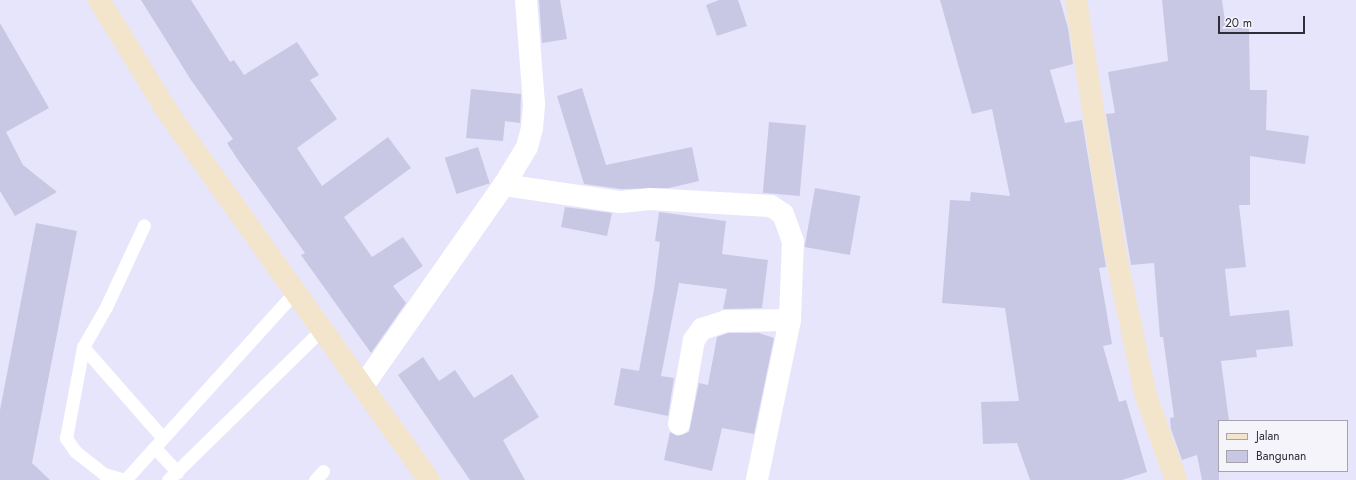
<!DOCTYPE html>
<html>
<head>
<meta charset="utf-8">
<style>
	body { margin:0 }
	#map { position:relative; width:1356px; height:480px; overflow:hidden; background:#e6e5fc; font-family:Jost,sans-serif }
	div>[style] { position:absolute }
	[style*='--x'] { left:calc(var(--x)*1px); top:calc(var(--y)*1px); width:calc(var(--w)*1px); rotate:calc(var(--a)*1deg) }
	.building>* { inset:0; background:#c9c8e4; transform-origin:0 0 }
	.lane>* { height:13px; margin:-6.5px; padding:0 6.5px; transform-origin:6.5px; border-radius:6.5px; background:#fff }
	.street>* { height:22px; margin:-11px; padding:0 11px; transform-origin:11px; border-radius:11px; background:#fff }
	.secondary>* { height:22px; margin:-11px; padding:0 11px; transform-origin:11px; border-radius:11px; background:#f2e5cb }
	span { translate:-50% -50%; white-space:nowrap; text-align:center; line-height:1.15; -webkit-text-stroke:4px #f4f4fa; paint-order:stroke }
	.legend { position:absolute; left:1218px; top:420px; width:130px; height:52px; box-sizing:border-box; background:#f4f4fa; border:1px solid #a5a4ac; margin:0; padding:5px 7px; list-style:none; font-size:12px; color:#2e2d38 }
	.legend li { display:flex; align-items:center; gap:8px; height:20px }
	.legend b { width:20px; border:1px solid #a5a4ac }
	.scale { position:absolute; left:1218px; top:16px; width:87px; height:18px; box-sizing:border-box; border:2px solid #2e2d38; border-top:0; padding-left:5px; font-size:12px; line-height:14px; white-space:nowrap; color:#2e2d38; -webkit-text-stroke:3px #f4f4fa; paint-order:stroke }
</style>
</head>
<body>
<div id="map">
	<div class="building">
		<div style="clip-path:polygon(141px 0,191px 0,230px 62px,234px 60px,244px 75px,297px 42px,319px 75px,310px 80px,337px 119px,297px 148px,322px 186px,388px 137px,411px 168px,344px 217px,372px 257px,403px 237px,423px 266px,393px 286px,406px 303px,371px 353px,301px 255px,305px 253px,238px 160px,227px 143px,233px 139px,191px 80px)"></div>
		<div style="clip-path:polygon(539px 0,560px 0,567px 39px,542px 43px)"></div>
		<div style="clip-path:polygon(719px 0,738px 0,747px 26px,717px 36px,706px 5px)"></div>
		<div style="clip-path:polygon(940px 0,1060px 0,1068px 28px,1073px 64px,1050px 70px,1065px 123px,1082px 120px,1106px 267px,1099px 268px,1112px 344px,1103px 346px,1119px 402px,1126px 400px,1147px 472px,1122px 480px,1030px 480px,1017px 443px,983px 444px,981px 402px,1019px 401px,1005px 308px,942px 303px,950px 200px,970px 201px,971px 192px,1010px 196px,992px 109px,972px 114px)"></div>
		<div style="clip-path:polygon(1162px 0,1222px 0,1226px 28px,1249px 28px,1250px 90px,1267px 90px,1266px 130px,1309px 136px,1305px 164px,1250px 156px,1250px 205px,1239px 205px,1246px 267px,1225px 269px,1230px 316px,1289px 310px,1293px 346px,1256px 350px,1257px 357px,1221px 361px,1229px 421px,1219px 421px,1219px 480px,1202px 480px,1197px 455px,1182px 460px,1171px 429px,1170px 418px,1174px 417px,1163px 337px,1160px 337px,1154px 263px,1131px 265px,1106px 114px,1115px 113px,1108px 72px,1168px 61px)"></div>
		<div style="clip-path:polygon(0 23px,49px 108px,6px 132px,23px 165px,57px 192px,15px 216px,0 191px)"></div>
		<div style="clip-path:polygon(582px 88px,606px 165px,692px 147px,699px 181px,669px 188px,621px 189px,584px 184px,557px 96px)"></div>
		<div style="clip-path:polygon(471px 89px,521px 94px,520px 123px,505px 121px,503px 141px,466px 138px)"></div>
		<div style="left:769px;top:122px;width:37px;height:71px;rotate:5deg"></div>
		<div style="left:478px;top:147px;width:38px;height:35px;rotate:72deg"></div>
		<div style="left:815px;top:188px;width:46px;height:60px;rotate:10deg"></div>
		<div style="clip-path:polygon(565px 207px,612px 213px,607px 236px,561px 227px)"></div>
		<div style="clip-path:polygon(659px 212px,726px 221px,722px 254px,768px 260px,762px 308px,723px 309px,727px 289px,679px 283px,661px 376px,674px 378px,668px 416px,614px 405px,621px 368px,639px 371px,654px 290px,660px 242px,655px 241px)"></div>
		<div style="clip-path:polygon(36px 223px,77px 231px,32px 463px,50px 480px,0 480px,0 410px)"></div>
		<div style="clip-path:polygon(728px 333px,759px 333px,774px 338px,754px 434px,722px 428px,712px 471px,664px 460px,670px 432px,677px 436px,689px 432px,699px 383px,708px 385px,717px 337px)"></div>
		<div style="clip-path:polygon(423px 357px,439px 381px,455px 370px,474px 398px,512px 374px,539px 417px,503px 440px,525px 480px,470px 480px,398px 375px)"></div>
	</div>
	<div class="lane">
		<div style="--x:83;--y:347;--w:121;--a:48.7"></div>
		<div style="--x:155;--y:448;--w:33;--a:47"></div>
		<div style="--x:125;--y:480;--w:22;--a:-164"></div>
		<div style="--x:104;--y:474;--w:37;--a:-142"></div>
		<div style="--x:75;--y:451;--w:16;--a:-125"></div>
		<div style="--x:66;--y:438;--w:93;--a:-79.4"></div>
		<div style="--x:83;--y:347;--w:46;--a:-60.1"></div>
		<div style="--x:106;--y:307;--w:90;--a:-65.1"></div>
		<div style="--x:125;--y:480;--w:255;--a:-47.9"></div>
		<div style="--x:168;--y:480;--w:216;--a:-44.4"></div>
		<div style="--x:315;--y:480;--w:12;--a:-48"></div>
	</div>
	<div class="street">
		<div style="--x:504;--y:185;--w:118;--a:8.3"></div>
		<div style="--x:621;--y:202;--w:28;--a:-6"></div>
		<div style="--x:649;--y:199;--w:122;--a:3.3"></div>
		<div style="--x:771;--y:206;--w:14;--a:34"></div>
		<div style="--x:783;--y:214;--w:29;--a:70"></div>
		<div style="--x:793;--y:241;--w:79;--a:92.2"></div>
		<div style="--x:790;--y:320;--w:163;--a:101.7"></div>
		<div style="--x:363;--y:386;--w:246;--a:-55"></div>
		<div style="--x:504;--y:185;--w:44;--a:-58.8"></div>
		<div style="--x:527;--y:147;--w:20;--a:-75"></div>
		<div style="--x:532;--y:128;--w:24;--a:-85"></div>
		<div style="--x:534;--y:104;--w:104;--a:-94.4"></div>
		<div style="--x:679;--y:424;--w:85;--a:-79.9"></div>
		<div style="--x:694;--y:340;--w:14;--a:-54"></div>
		<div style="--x:702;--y:329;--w:25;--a:-18"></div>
		<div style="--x:726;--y:321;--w:64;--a:-0.9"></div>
	</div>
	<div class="secondary">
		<div style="--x:99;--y:0;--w:137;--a:58.4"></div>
		<div style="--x:171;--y:117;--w:445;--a:54.6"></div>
		<div style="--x:1076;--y:0;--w:249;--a:81.2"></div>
		<div style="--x:1114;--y:246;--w:153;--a:78"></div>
		<div style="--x:1146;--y:396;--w:89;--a:70.3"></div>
	</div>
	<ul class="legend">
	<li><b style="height:5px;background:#f2e5cb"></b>Jalan</li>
	<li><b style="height:11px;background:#c9c8e4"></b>Bangunan</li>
	</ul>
	<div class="scale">20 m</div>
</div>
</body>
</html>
